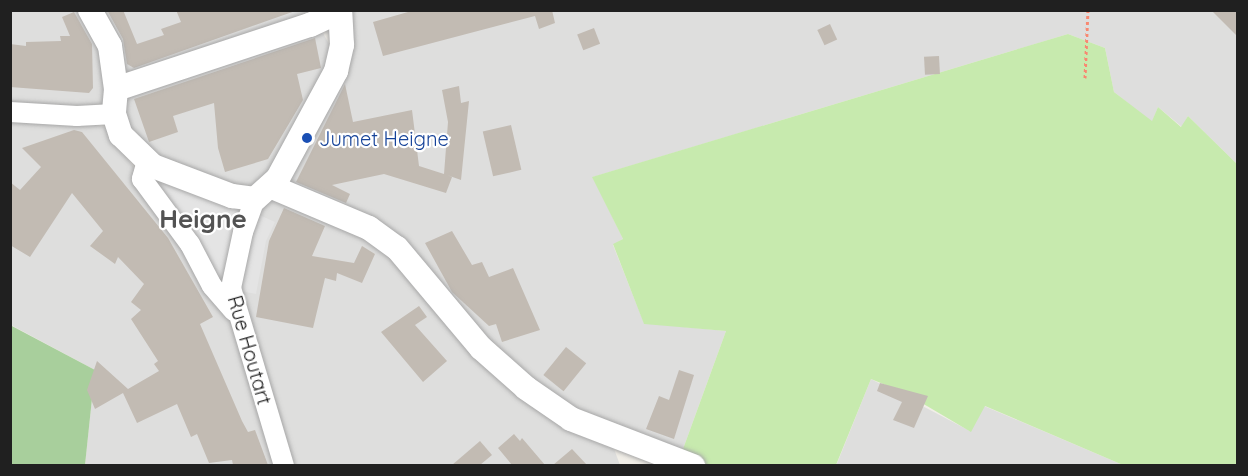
<!DOCTYPE html>
<html>
<head>
<meta charset="utf-8">
<style>
	body { margin:0 }
	#map { position:relative; width:1248px; height:476px; overflow:hidden; background:#f1eee7; font-family:Quicksand,sans-serif }
	div>[style] { position:absolute }
	[style*='--x'] { left:calc(var(--x)*1px); top:calc(var(--y)*1px); width:calc(var(--w)*1px); rotate:calc(var(--a)*1deg) }
	.residential>* { inset:0; background:#dededd }
	.grass>* { inset:0; background:#c7eaae }
	.forest>* { inset:0; background:#a8cf9c }
	.parking>* { inset:0; background:#e4e4e4 }
	.building>* { inset:0; background:#c2bbb3; transform-origin:0 0 }
	.path>* { height:3px; margin-top:-1.5px; transform-origin:0; background:repeating-linear-gradient(90deg,#f88871 0 3px,transparent 0 6px) }
	.roads { filter:drop-shadow(0 0 2px #a7a7a7) drop-shadow(0 0 2px #a7a7a7) }
	.minor>* { height:20px; margin:-10px; padding:0 10px; transform-origin:10px; border-radius:10px; background:#fff }
	.tertiary>* { height:24px; margin:-12px; padding:0 12px; transform-origin:12px; border-radius:12px; background:#fff }
	.dots>* { width:16px; height:16px; translate:-50% -50%; box-sizing:border-box; border:3px solid #fff; border-radius:50% }
	span { translate:-50% -50%; white-space:nowrap; text-align:center; line-height:1.15; -webkit-text-stroke:4.5px #fff; paint-order:stroke }
	.transit-label { font-size:20px; color:#164399 }
	.left { translate:0 -50%; text-align:left }
	.street-label { font-size:20px; color:#202020 }
	.district-label { font-size:26px; color:#535353; font-weight:700 }
	.frame { position:absolute; inset:0; border:12px solid #202020; pointer-events:none }
</style>
</head>
<body>
<div id="map">
	<div class="residential">
		<div style="clip-path:polygon(evenodd,10px 11px,90px 11px,114px 78px,115px 98px,116px 89px,310px 25px,323px 33px,336px 57px,310px 112px,341px 52px,340px 11px,1237px 11px,1237px 164px,1188px 116px,1182px 127px,1158px 107px,1152px 122px,1114px 92px,1105px 48px,1068px 34px,593px 177px,623px 239px,613px 245px,644px 323px,726px 331px,679px 460px,608px 433px,620px 465px,286px 466px,283px 459px,284px 465px,85px 465px,95px 370px,11px 325px,10px 11px,114px 114px,130px 144px,153px 166px,255px 199px,229px 303px,106px 128px,70px 116px,114px 114px,10px 11px,382px 241px,397px 248px,452px 315px,382px 241px)"></div>
		<div style="clip-path:polygon(97px 11px,321px 11px,127px 82px)"></div>
		<div style="clip-path:polygon(871px 379px,970px 431px,984px 406px,1123px 465px,836px 466px)"></div>
	</div>
	<div class="grass">
		<div style="clip-path:polygon(1068px 34px,1105px 48px,1114px 92px,1152px 121px,1158px 107px,1181px 127px,1188px 116px,1237px 164px,1237px 465px,1123px 465px,985px 406px,971px 432px,905px 393px,871px 379px,836px 465px,693px 466px,679px 460px,726px 331px,644px 324px,613px 244px,623px 239px,592px 177px)"></div>
	</div>
	<div class="forest">
		<div style="clip-path:polygon(10px 325px,95px 370px,85px 465px,11px 465px)"></div>
	</div>
	<div class="parking">
		<div style="clip-path:polygon(147px 161px,191px 180px,240px 211px,219px 293px,166px 211px)"></div>
		<div style="clip-path:polygon(257px 214px,275px 222px,266px 241px,256px 294px,237px 290px)"></div>
	</div>
	<div class="building">
		<div style="clip-path:polygon(107px 10px,123px 10px,137px 44px,164px 35px,161px 29px,181px 22px,176px 10px,298px 10px,134px 68px,127px 64px,123px 39px)"></div>
		<div style="clip-path:polygon(415px 10px,552px 10px,555px 23px,539px 29px,535px 16px,383px 56px,373px 22px)"></div>
		<div style="clip-path:polygon(1211px 10px,1238px 10px,1238px 37px)"></div>
		<div style="clip-path:polygon(74px 12px,92px 44px,93px 88px,89px 93px,10px 87px,10px 44px,26px 46px,26px 42px,61px 41px,60px 36px,70px 36px,62px 17px)"></div>
		<div style="left:830px;top:24px;width:17px;height:14px;rotate:65deg"></div>
		<div style="left:594px;top:28px;width:17px;height:18px;rotate:69deg"></div>
		<div style="clip-path:polygon(315px 38px,321px 68px,297px 74px,303px 100px,268px 159px,225px 172px,218px 148px,214px 103px,173px 116px,178px 132px,149px 142px,134px 99px)"></div>
		<div style="left:939px;top:56px;width:18px;height:15px;rotate:87deg"></div>
		<div style="clip-path:polygon(345px 84px,353px 122px,412px 110px,419px 166px,444px 174px,448px 122px,442px 90px,459px 86px,461px 103px,469px 101px,461px 180px,447px 175px,452px 177px,446px 193px,384px 174px,332px 185px,350px 194px,346px 203px,296px 182px)"></div>
		<div style="left:511px;top:125px;width:46px;height:29px;rotate:77deg"></div>
		<div style="clip-path:polygon(74px 130px,82px 132px,168px 238px,213px 317px,200px 324px,242px 421px,248px 432px,255px 430px,268px 465px,233px 465px,232px 460px,209px 463px,197px 434px,191px 437px,177px 404px,137px 423px,123px 393px,95px 409px,87px 390px,97px 361px,128px 389px,159px 371px,154px 364px,158px 361px,131px 319px,141px 310px,131px 302px,144px 284px,118px 257px,115px 264px,90px 246px,103px 231px,72px 193px,30px 257px,10px 245px,10px 182px,20px 190px,41px 167px,22px 148px)"></div>
		<div style="clip-path:polygon(284px 208px,325px 226px,312px 256px,354px 263px,362px 246px,375px 254px,362px 283px,337px 273px,336px 281px,325px 278px,313px 328px,256px 317px,269px 241px)"></div>
		<div style="clip-path:polygon(452px 231px,472px 265px,482px 262px,489px 277px,513px 268px,540px 330px,502px 342px,496px 324px,489px 326px,452px 292px,425px 243px)"></div>
		<div style="clip-path:polygon(419px 306px,427px 317px,415px 325px,447px 361px,423px 382px,381px 332px)"></div>
		<div style="left:566px;top:347px;width:26px;height:36px;rotate:39deg"></div>
		<div style="clip-path:polygon(679px 370px,694px 375px,674px 439px,646px 429px,659px 396px,669px 400px)"></div>
		<div style="clip-path:polygon(880px 383px,928px 396px,914px 428px,893px 420px,902px 402px,877px 391px)"></div>
		<div style="clip-path:polygon(514px 434px,520px 441px,522px 438px,545px 465px,512px 465px,498px 448px)"></div>
		<div style="clip-path:polygon(480px 441px,492px 455px,480px 465px,452px 465px)"></div>
		<div style="clip-path:polygon(572px 449px,587px 465px,553px 465px)"></div>
	</div>
	<div class="path">
		<div style="--x:1085;--y:78;--w:68;--a:-87.5"></div>
	</div>
	<div class="roads">
		<div class="minor">
			<div style="--x:10;--y:112;--w:67;--a:3.4"></div>
			<div style="--x:77;--y:116;--w:37;--a:-3"></div>
			<div style="--x:147;--y:161;--w:19;--a:106"></div>
			<div style="--x:142;--y:179;--w:81;--a:53.6"></div>
			<div style="--x:190;--y:244;--w:47;--a:62.4"></div>
			<div style="--x:212;--y:286;--w:33;--a:49"></div>
			<div style="--x:255;--y:199;--w:35;--a:110"></div>
			<div style="--x:243;--y:232;--w:57;--a:102.1"></div>
			<div style="--x:231;--y:288;--w:186;--a:73.4"></div>
		</div>
		<div class="tertiary">
			<div style="--x:90;--y:10;--w:41;--a:60.9"></div>
			<div style="--x:110;--y:46;--w:43;--a:82.1"></div>
			<div style="--x:116;--y:89;--w:25;--a:95"></div>
			<div style="--x:114;--y:114;--w:22;--a:72"></div>
			<div style="--x:121;--y:135;--w:45;--a:44.1"></div>
			<div style="--x:153;--y:166;--w:85;--a:20.8"></div>
			<div style="--x:232;--y:196;--w:23;--a:7"></div>
			<div style="--x:255;--y:199;--w:31;--a:-42"></div>
			<div style="--x:278;--y:178;--w:122;--a:-61.5"></div>
			<div style="--x:336;--y:71;--w:27;--a:-77"></div>
			<div style="--x:342;--y:45;--w:35;--a:-93"></div>
			<div style="--x:116;--y:89;--w:204;--a:-18.3"></div>
			<div style="--x:310;--y:25;--w:33;--a:-25"></div>
			<div style="--x:272;--y:187;--w:105;--a:22.9"></div>
			<div style="--x:369;--y:228;--w:34;--a:36"></div>
			<div style="--x:397;--y:248;--w:131;--a:50"></div>
			<div style="--x:481;--y:348;--w:60;--a:41.6"></div>
			<div style="--x:526;--y:388;--w:55;--a:34.6"></div>
			<div style="--x:571;--y:419;--w:131;--a:21.1"></div>
		</div>
	</div>
	<div class="dots">
		<div style="left:307px;top:138px;background:#1a4fb4"></div>
	</div>
	<div class="transit-label">
		<span class="left" style="left:319px;top:138px">Jumet Heigne</span>
	</div>
	<div class="street-label">
		<span style="left:250px;top:350px;rotate:74deg">Rue Houtart</span>
	</div>
	<div class="district-label">
		<span style="left:203px;top:219px">Heigne</span>
	</div>
	<div class="frame"></div>
</div>
</body>
</html>
